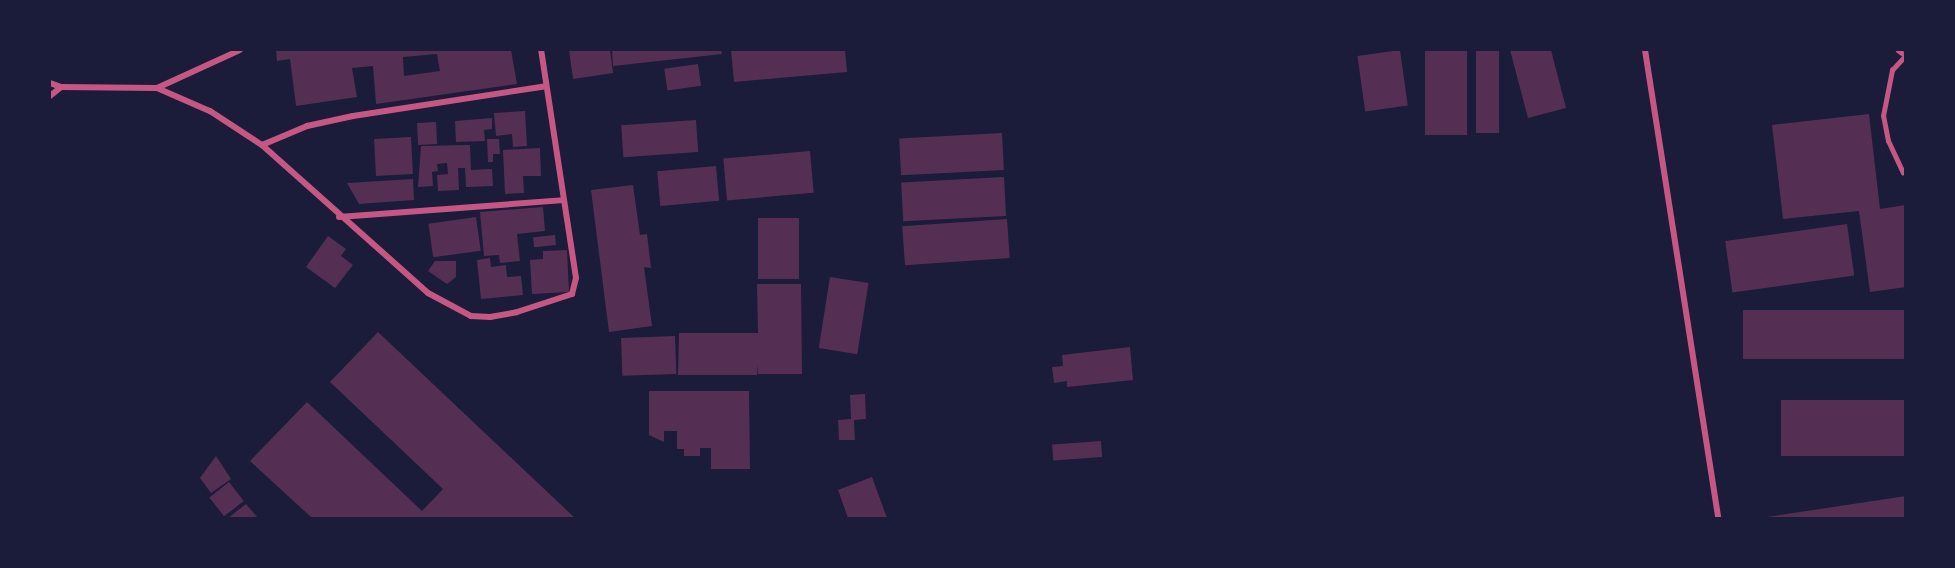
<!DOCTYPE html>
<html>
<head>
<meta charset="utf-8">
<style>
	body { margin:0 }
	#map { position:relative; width:1955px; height:568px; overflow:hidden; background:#1b1b3a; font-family:"Asap Condensed",sans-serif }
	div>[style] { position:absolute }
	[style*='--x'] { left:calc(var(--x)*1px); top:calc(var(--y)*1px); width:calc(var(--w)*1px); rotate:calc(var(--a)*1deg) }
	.building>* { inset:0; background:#542f53; transform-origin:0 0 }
	.service>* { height:4.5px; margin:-2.25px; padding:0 2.25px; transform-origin:2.25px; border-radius:2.25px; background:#c65784 }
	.minor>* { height:6px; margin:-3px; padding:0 3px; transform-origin:3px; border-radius:3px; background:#c65784 }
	span { translate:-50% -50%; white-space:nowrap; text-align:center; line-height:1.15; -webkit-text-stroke:6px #1b1b3a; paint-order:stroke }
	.frame { position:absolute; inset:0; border:51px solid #1b1b3a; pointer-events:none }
</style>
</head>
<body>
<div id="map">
	<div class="building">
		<div style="clip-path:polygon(evenodd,276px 50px,511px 50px,517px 84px,376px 104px,373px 66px,352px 68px,357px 97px,296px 106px,290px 59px,277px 61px,276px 50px,437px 54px,440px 71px,404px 76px,403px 57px,437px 54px)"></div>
		<div style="clip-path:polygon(569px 50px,610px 50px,613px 73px,573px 79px)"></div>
		<div style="clip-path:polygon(612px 50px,721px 50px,722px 54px,613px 66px)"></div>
		<div style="clip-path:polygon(731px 50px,845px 50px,847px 72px,734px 82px)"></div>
		<div style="left:1400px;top:50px;width:56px;height:43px;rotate:82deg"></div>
		<div style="left:1425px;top:50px;width:42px;height:85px"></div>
		<div style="left:1476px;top:50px;width:23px;height:83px"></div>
		<div style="clip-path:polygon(1510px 50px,1551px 50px,1566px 108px,1528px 118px)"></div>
		<div style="left:698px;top:64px;width:22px;height:34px;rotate:82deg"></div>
		<div style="clip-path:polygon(525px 111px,527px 146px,513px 147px,512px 134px,496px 136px,494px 113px)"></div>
		<div style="clip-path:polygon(1869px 114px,1880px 209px,1906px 205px,1906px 287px,1870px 292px,1859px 211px,1783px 219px,1772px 125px)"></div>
		<div style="clip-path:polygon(492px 118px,492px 129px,484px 130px,485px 141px,456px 142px,455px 121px)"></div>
		<div style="left:696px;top:120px;width:32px;height:75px;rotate:86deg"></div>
		<div style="left:436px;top:122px;width:22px;height:19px;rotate:87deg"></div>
		<div style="left:1002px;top:133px;width:37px;height:103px;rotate:87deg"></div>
		<div style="left:411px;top:137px;width:37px;height:37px;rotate:87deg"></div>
		<div style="clip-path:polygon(487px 139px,499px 139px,500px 154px,493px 154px,493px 162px,488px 162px)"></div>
		<div style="clip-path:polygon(470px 145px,471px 170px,492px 169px,493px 186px,466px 187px,465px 168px,458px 168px,459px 190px,438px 191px,437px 175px,448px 174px,447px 163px,437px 164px,438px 171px,432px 172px,433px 186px,418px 187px,421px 146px)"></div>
		<div style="clip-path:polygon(540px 148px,541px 176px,523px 176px,524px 193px,505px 194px,503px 150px)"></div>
		<div style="left:810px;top:151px;width:42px;height:87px;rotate:85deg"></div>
		<div style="left:716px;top:166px;width:35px;height:59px;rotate:85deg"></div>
		<div style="left:1004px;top:177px;width:39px;height:103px;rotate:87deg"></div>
		<div style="clip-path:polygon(413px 179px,414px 200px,359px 204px,347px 183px)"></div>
		<div style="clip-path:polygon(633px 185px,640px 235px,647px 234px,651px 268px,644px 267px,652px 326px,609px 332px,591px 190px)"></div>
		<div style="clip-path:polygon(543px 207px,545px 231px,517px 234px,520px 261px,500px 263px,499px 255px,484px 256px,480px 212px)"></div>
		<div style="left:476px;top:217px;width:34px;height:48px;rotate:82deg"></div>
		<div style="left:758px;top:218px;width:41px;height:61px"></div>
		<div style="left:1007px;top:219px;width:39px;height:105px;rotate:86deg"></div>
		<div style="left:1847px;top:224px;width:52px;height:123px;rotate:82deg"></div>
		<div style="left:555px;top:235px;width:10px;height:22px;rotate:84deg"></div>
		<div style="clip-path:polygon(328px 236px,346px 249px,341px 256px,353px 265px,335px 288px,306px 267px)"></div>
		<div style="clip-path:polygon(567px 250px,569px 292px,532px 294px,530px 260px,543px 259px,543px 251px)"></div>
		<div style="clip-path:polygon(490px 258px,491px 267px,506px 265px,507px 277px,521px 276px,523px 295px,481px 299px,477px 260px)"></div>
		<div style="clip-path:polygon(435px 261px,456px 261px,456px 277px,447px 284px,428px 271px)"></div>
		<div style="left:830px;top:277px;width:39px;height:72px;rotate:9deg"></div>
		<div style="clip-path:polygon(757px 284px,801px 284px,802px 374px,758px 374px,757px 365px,757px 375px,678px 375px,679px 333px,758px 333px)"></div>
		<div style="left:1906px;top:310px;width:49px;height:163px;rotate:90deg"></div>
		<div style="clip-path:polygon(378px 332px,575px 518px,312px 518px,250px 461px,307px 402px,422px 511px,443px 489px,330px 382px)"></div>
		<div style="left:675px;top:336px;width:38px;height:54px;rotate:88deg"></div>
		<div style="clip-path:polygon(1130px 347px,1133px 380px,1067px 387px,1067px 381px,1054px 383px,1052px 367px,1063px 366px,1062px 355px)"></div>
		<div style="clip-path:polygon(649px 391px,749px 391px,750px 469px,711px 469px,711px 448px,700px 448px,700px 456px,684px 456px,684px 449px,677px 449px,677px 431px,664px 431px,664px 442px,649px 435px)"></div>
		<div style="clip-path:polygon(865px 394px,866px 419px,854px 420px,855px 440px,839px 440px,838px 420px,851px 419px,850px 395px)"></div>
		<div style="left:1906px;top:400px;width:56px;height:125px;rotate:90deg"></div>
		<div style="left:1101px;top:441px;width:16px;height:49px;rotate:86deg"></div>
		<div style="clip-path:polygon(216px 456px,231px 479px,211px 493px,200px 478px)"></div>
		<div style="clip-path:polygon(872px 477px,887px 518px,848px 518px,838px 490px)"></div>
		<div style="left:229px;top:482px;width:24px;height:25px;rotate:52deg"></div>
		<div style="clip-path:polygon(1906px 496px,1906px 518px,1767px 518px,1767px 517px)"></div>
		<div style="clip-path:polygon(246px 504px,258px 518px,228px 518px)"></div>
	</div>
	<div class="service">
		<div style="--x:1898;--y:50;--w:10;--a:37"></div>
		<div style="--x:1903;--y:173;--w:35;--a:-115"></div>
		<div style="--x:1888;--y:141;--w:25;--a:-101"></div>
		<div style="--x:1883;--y:116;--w:47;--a:-78.9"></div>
		<div style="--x:1892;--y:70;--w:19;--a:-47"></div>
	</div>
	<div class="minor">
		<div style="--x:1645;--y:50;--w:474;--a:81.1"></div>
		<div style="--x:50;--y:83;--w:12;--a:20"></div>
		<div style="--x:157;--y:88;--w:91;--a:-24.6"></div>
		<div style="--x:50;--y:96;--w:14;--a:-39"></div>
		<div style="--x:61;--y:87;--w:96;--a:0.6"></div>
		<div style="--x:157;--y:88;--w:58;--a:23.5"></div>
		<div style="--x:210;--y:111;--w:62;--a:33.2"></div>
		<div style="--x:262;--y:145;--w:222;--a:41.7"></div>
		<div style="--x:428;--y:293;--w:49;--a:28.1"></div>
		<div style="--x:471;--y:316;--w:19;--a:3"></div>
		<div style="--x:490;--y:317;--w:27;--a:-10"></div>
		<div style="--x:517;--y:312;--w:58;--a:-18.1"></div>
		<div style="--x:572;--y:294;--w:16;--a:-76"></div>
		<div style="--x:576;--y:278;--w:231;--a:-98.7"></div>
		<div style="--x:262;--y:145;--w:49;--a:-22.9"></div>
		<div style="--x:307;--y:126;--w:47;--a:-12.3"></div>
		<div style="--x:353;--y:116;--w:195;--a:-8.8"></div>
		<div style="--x:339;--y:217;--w:225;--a:-4.3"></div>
	</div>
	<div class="frame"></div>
</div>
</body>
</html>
